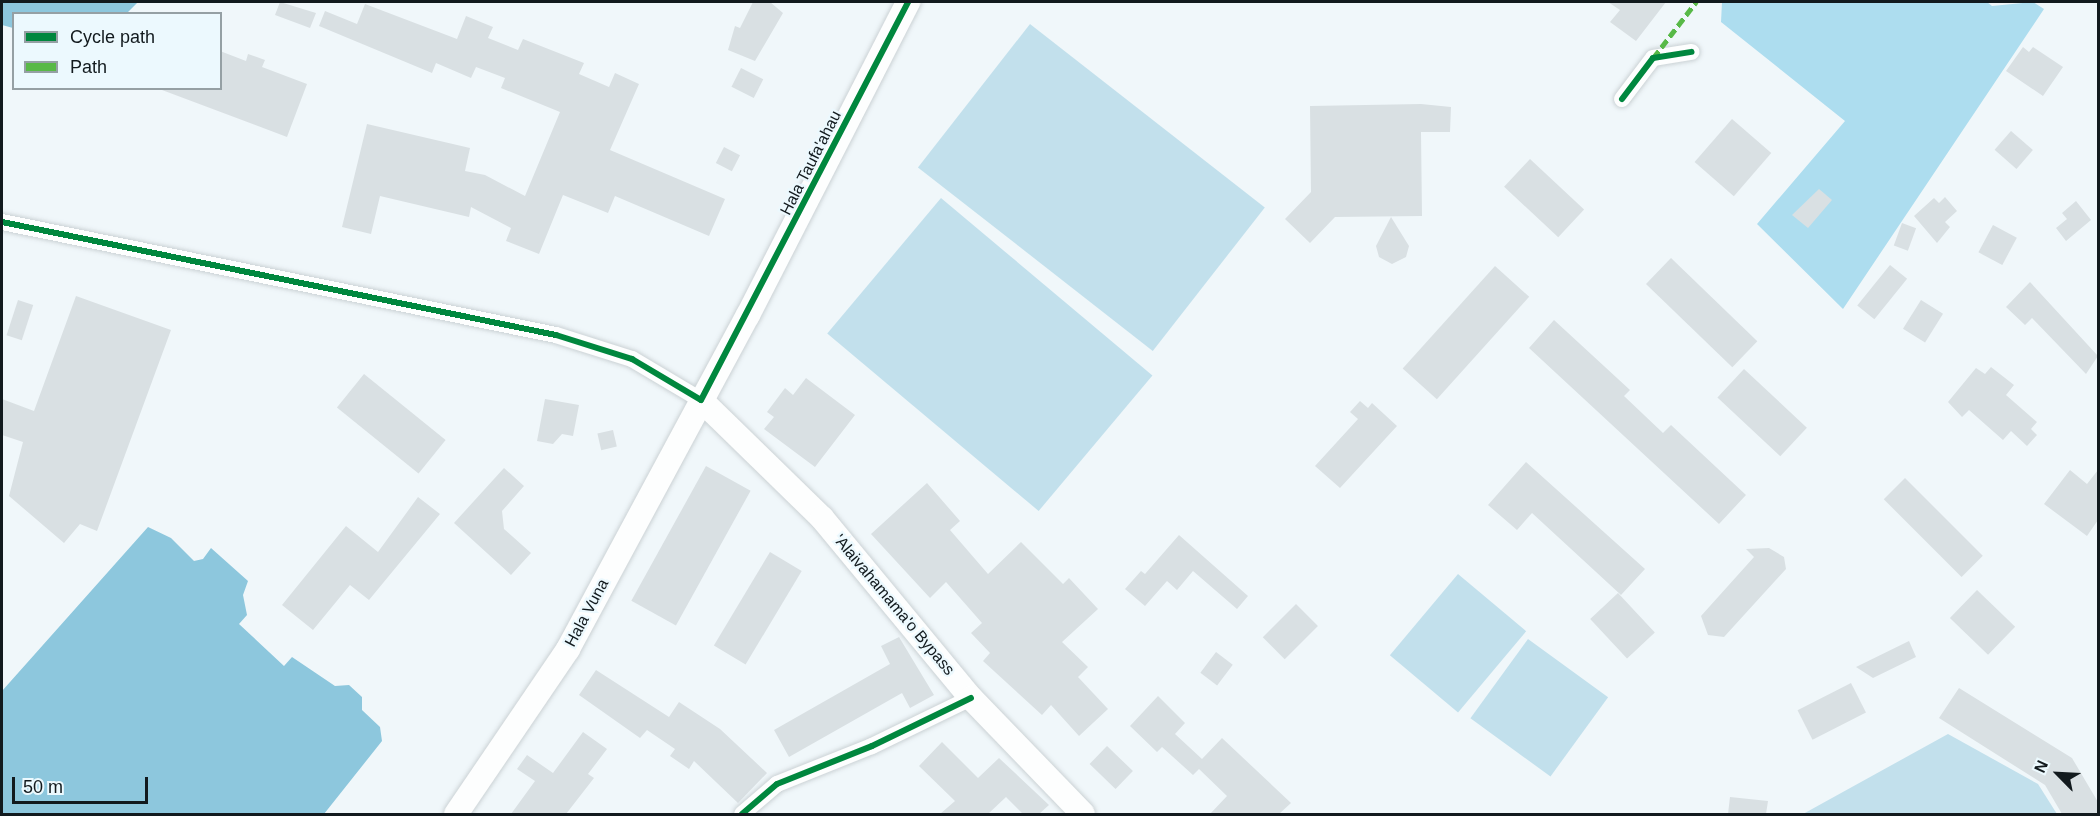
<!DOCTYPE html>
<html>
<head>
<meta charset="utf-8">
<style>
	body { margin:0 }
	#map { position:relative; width:2100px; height:816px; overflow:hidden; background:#f0f7fa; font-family:Helvetica,sans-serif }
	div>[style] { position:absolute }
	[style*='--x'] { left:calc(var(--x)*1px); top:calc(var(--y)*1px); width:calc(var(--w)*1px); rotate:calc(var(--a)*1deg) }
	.green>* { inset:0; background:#c2e0ec; transform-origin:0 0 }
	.forest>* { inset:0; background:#adddef }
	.water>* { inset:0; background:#8dc7dd }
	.building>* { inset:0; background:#d9e0e3; transform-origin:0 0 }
	.roads { filter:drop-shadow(0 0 2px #cbd2d5) drop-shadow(0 0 2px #cbd2d5) }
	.street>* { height:16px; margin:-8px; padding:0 8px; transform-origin:8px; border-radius:8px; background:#fdfefe }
	.secondary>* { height:24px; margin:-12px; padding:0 12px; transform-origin:12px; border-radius:12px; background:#fdfefe }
	.quiet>* { height:4.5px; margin-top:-2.25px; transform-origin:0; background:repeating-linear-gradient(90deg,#58b947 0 9px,transparent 0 13.5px) }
	.cycleway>* { height:6px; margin:-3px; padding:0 3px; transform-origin:3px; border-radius:3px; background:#00873e }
	span { translate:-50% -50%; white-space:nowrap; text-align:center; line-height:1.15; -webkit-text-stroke:4.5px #ecf9fe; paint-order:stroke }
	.street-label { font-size:16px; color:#121a1e }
	.frame { position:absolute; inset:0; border:3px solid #121a1e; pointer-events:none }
	.legend { position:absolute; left:12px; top:12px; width:210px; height:78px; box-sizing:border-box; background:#ecf9fe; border:2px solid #95a0a4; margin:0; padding:8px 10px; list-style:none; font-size:18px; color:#121a1e }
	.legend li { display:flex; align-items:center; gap:12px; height:30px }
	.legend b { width:30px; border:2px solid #95a0a4 }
	.north { position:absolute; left:2028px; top:744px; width:60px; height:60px; -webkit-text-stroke:4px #ecf9fe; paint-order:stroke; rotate:294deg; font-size:16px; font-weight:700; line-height:24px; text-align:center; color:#121a1e }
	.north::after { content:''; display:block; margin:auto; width:21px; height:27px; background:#121a1e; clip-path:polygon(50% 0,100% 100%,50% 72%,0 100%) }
	.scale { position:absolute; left:12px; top:777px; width:136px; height:27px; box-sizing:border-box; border:3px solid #121a1e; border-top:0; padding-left:8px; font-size:18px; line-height:21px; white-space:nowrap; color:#121a1e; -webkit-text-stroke:4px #ecf9fe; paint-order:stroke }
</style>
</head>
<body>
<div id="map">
	<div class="green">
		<div style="left:1030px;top:24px;width:298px;height:182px;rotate:38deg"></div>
		<div style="left:941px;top:198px;width:276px;height:177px;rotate:40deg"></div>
		<div style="left:1458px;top:574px;width:89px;height:106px;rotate:40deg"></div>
		<div style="left:1528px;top:639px;width:99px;height:98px;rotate:36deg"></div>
		<div style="clip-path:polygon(1948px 734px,2038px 784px,2057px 814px,1803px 814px)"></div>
	</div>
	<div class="forest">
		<div style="clip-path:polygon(1722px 2px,1987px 2px,1992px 6px,2033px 2px,2044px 9px,1843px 309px,1757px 224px,1845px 121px,1721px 22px)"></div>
	</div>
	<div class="water">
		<div style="clip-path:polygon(2px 2px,138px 2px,127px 13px,14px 14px,13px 28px,2px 25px)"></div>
		<div style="clip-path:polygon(148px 527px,171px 538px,194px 561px,203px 559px,211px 548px,248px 581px,243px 595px,247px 615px,239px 624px,284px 666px,292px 657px,335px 686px,349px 685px,362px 697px,362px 710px,380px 727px,382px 741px,324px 814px,2px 814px,2px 691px)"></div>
	</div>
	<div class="building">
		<div style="clip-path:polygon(280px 2px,316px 13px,310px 28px,275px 15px)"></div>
		<div style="clip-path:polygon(753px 2px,770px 2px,783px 13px,755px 61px,728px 50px,735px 26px,740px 28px)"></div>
		<div style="clip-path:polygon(1608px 2px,1666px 2px,1636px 41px,1610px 22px,1620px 10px)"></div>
		<div style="clip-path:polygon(365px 4px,457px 39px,466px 16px,493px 27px,488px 38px,518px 50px,523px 39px,584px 63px,579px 74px,609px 87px,615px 73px,639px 84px,610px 150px,725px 199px,709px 236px,615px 196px,608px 213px,563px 195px,539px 254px,506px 241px,511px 228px,471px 207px,469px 217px,380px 196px,371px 234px,342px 227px,367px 124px,470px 148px,465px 171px,485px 175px,525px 196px,560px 112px,501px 88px,505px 78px,476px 67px,471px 78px,436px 63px,432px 73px,319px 26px,325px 11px,357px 24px)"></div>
		<div style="clip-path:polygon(2023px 47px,2029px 52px,2033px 47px,2063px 67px,2043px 96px,2006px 71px)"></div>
		<div style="clip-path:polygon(220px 51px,246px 61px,248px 54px,265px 60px,262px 67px,307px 84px,287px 137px,162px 90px,220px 88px)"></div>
		<div style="left:741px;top:68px;width:25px;height:21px;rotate:27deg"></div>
		<div style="clip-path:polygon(1421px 104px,1451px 107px,1450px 132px,1421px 132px,1422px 216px,1335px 217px,1310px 243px,1285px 219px,1311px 192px,1310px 106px)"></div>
		<div style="left:1732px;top:119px;width:52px;height:57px;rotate:41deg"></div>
		<div style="left:2011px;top:131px;width:29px;height:25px;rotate:41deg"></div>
		<div style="left:724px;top:147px;width:18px;height:18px;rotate:27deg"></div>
		<div style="left:1530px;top:159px;width:74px;height:38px;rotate:43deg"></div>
		<div style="clip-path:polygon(1819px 189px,1832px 200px,1808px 228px,1792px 215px)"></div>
		<div style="clip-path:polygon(1945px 197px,1957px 211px,1945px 222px,1950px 227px,1937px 243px,1914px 216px,1934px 198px,1939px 203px)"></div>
		<div style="clip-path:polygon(2076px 201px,2091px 220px,2066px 241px,2056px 228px,2067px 219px,2062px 213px)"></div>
		<div style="clip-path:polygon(1391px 217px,1409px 246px,1406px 257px,1392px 264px,1379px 257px,1376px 246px)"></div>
		<div style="left:1902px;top:223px;width:15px;height:24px;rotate:20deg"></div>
		<div style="left:1993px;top:225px;width:27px;height:31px;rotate:28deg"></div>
		<div style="left:1671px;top:258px;width:120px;height:36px;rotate:44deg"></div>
		<div style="left:1890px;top:265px;width:22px;height:52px;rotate:39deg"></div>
		<div style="left:1495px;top:266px;width:46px;height:138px;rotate:42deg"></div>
		<div style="clip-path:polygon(2030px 282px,2098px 356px,2086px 374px,2032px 318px,2025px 325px,2006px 307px)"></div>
		<div style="clip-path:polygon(76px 296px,171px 330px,97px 531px,80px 524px,64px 543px,9px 496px,23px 442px,2px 435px,2px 399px,34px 411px)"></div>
		<div style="left:18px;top:300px;width:16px;height:37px;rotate:18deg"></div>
		<div style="left:1921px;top:300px;width:26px;height:34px;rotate:32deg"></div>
		<div style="clip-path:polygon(1554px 320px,1630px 390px,1624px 396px,1663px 433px,1671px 425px,1746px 495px,1719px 524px,1529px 348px)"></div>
		<div style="clip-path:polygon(1991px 367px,2014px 385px,2006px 395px,2037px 422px,2031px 429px,2037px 435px,2027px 446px,2011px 431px,2003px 440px,1969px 410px,1962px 417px,1948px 402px,1976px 368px,1985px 374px)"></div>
		<div style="left:1744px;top:369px;width:86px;height:39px;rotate:43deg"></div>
		<div style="left:364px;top:374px;width:105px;height:43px;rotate:39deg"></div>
		<div style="clip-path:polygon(806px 378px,855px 415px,815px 467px,764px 429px,774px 417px,767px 412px,785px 388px,793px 395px)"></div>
		<div style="clip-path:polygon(545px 399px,579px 405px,573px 436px,562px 434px,553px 444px,537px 441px)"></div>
		<div style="clip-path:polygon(1360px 401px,1368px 408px,1372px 403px,1397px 426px,1340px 488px,1315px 466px,1358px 419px,1350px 412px)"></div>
		<div style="left:613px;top:430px;width:17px;height:16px;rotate:77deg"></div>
		<div style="clip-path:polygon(1526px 462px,1645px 569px,1621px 595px,1532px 513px,1517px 530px,1488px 505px)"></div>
		<div style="left:706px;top:466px;width:51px;height:154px;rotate:29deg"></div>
		<div style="clip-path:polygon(504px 468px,524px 486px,502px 511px,504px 529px,531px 553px,511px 575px,454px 523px)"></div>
		<div style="clip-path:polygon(2070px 470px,2087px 484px,2098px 470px,2098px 520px,2087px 536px,2044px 504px)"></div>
		<div style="left:1905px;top:478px;width:110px;height:30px;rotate:45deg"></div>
		<div style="clip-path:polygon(927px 483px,960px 521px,950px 530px,988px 574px,1021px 542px,1063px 584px,1069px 578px,1098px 609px,1062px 642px,1088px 667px,1078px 677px,1108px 709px,1079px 736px,1051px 705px,1042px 715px,983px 661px,990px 653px,971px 633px,982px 623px,946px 582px,930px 598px,871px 534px)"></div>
		<div style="clip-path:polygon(418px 497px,440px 514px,369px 600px,350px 585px,313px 630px,282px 605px,346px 526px,378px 552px)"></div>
		<div style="clip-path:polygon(1179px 535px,1248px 596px,1237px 609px,1193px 571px,1177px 590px,1167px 581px,1145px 606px,1125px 589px,1141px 571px,1145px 574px)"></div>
		<div style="clip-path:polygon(1769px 548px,1784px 557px,1786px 569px,1724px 637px,1708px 635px,1701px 616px,1754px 557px,1746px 549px)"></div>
		<div style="left:770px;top:552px;width:37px;height:109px;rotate:31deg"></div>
		<div style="left:1977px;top:590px;width:53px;height:39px;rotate:44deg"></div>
		<div style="left:1618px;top:593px;width:54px;height:38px;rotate:47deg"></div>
		<div style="left:1296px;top:604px;width:31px;height:47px;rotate:45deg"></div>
		<div style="clip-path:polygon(899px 637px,934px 695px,910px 708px,902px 693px,789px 757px,774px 730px,890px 664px,881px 646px)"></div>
		<div style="clip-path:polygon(1909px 641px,1916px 657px,1873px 678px,1856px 667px)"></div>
		<div style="left:1216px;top:652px;width:21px;height:26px;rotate:37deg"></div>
		<div style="clip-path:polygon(596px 670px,669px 717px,679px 702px,720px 729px,767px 773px,738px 803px,694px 761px,689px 769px,670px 756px,675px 749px,647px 730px,640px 738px,579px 695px)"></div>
		<div style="left:1851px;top:683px;width:33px;height:60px;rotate:63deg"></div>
		<div style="clip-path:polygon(1959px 688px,2072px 758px,2098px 802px,2098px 814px,2062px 814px,2045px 785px,1939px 718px)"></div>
		<div style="clip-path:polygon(1158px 696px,1185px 723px,1175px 734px,1202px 759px,1222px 738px,1291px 803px,1279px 814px,1210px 814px,1227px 796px,1199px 769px,1193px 775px,1162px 747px,1157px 752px,1130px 726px)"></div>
		<div style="clip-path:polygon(583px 732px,607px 749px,588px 774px,594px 778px,566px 814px,511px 814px,535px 781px,517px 769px,527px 755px,553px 773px)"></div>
		<div style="clip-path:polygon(942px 742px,978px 778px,999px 758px,1049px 805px,1039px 814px,1023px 814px,1006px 797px,988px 814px,940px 814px,955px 801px,919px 766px)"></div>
		<div style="left:1107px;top:746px;width:36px;height:25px;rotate:44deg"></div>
		<div style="clip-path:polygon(1730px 797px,1768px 801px,1766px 814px,1728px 814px)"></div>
	</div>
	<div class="roads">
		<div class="street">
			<div style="--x:1622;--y:99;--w:51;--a:-52.9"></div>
			<div style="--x:1653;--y:58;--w:39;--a:-9"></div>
			<div style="--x:2;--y:222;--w:565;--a:11.53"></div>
			<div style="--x:556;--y:335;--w:80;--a:17.5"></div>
			<div style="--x:632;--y:359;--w:80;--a:30.7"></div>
			<div style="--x:742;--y:814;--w:46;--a:-40.6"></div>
			<div style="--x:777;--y:784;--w:102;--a:-21.8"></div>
			<div style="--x:872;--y:746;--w:110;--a:-25.9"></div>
		</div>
		<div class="secondary">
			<div style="--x:701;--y:400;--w:169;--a:44.3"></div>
			<div style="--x:822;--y:518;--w:234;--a:50.4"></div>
			<div style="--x:971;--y:698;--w:161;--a:46"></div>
			<div style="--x:456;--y:814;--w:199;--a:-55.8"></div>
			<div style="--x:568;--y:649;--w:379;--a:-61.7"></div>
			<div style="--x:748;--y:315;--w:352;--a:-62.9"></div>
		</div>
	</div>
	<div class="quiet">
		<div style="--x:1653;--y:58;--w:71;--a:-52.5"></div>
	</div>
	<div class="cycleway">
		<div style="--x:1622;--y:99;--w:51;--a:-52.9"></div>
		<div style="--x:1653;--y:58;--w:39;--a:-9"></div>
		<div style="--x:2;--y:222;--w:565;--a:11.53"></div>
		<div style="--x:556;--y:335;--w:80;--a:17.5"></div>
		<div style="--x:632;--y:359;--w:80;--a:30.7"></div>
		<div style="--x:701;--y:400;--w:449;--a:-62.5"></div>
		<div style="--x:742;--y:814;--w:46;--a:-40.6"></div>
		<div style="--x:777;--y:784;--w:102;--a:-21.8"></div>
		<div style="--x:872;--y:746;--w:110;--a:-25.9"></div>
	</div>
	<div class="street-label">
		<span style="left:811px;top:163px;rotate:-63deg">Hala Taufa'ahau</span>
		<span style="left:894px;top:605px;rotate:50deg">'Alaivahamama'o Bypass</span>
		<span style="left:587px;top:613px;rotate:-62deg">Hala Vuna</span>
	</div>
	<div class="frame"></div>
	<ul class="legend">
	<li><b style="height:8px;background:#00873e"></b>Cycle path</li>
	<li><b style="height:8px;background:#58b947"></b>Path</li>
	</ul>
	<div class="north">N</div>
	<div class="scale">50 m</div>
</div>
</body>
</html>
